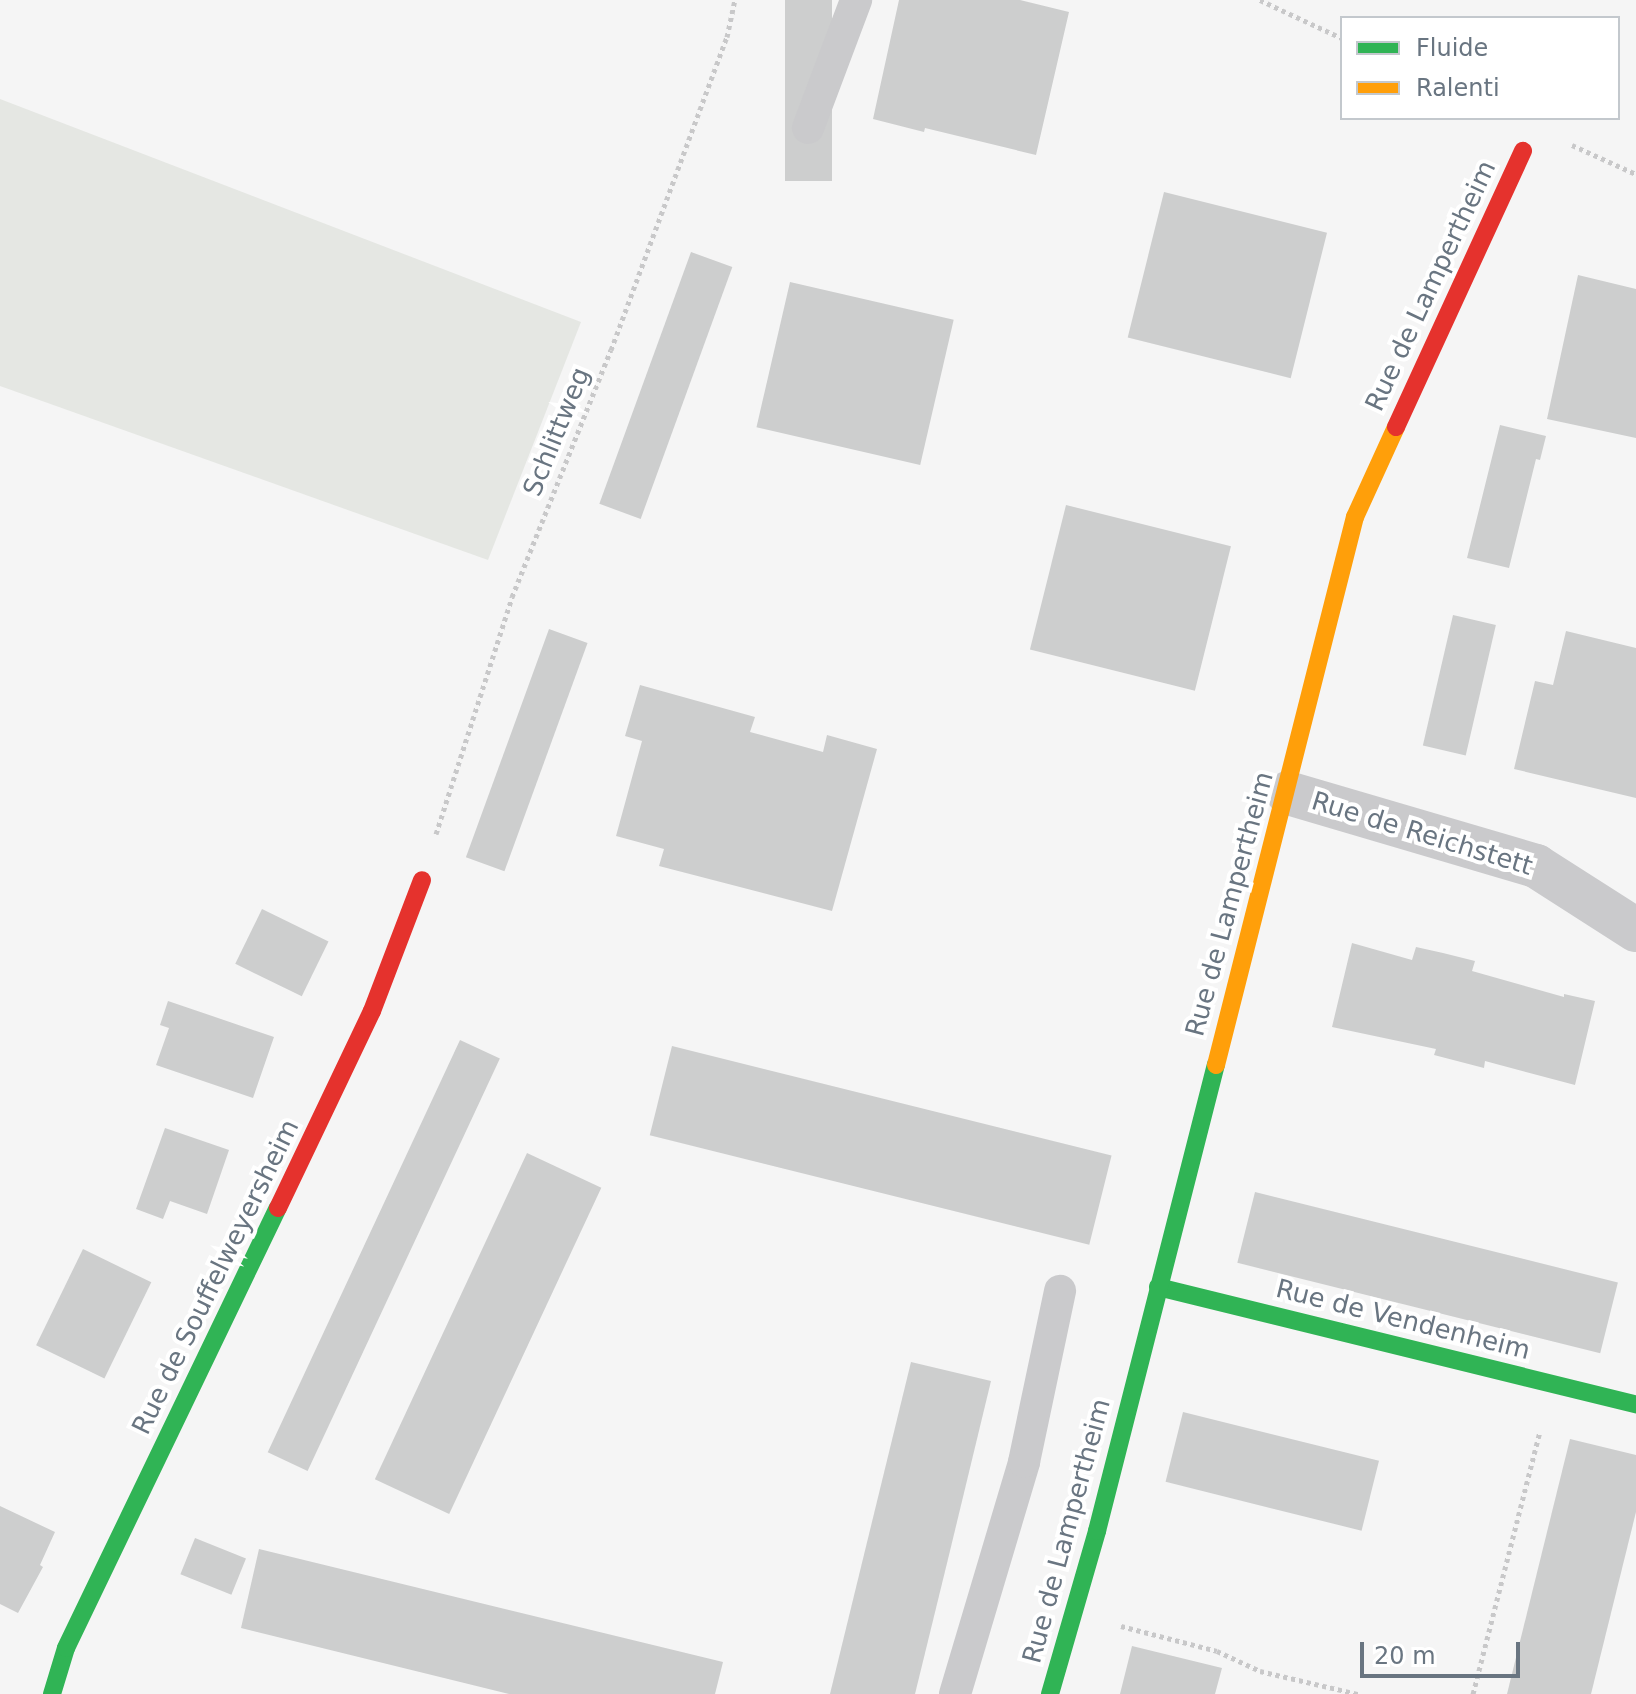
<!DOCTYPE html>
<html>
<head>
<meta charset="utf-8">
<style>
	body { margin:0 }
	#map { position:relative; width:1636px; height:1694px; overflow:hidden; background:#f5f5f5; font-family:"DejaVu Sans",sans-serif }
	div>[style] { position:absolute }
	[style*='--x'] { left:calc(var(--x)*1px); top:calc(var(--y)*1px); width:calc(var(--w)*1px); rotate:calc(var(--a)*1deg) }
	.green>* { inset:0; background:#e5e7e3 }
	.building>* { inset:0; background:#cdcece; transform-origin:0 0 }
	.path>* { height:5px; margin-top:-2.5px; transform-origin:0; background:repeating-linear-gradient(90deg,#c8c8c9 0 4px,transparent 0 8px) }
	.lane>* { height:32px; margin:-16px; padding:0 16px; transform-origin:16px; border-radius:16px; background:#cacacc }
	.street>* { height:44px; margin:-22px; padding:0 22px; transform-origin:22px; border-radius:22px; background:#cacacc }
	.fast>* { height:18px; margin:-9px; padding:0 9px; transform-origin:9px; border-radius:9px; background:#30b455 }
	.slow>* { height:18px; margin:-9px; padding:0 9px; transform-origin:9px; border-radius:9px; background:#ff9f0a }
	.jam>* { height:18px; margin:-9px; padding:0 9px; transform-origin:9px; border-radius:9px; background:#e5322d }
	span { translate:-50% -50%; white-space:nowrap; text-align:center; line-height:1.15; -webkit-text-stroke:8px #fff; paint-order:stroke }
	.street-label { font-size:26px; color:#697581 }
	.legend { position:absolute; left:1340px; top:16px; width:280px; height:104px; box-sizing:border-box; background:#fff; border:2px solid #c3c8cd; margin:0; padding:10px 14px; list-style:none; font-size:24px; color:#697581 }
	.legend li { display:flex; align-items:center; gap:16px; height:40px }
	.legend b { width:40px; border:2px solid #c3c8cd }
	.scale { position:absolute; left:1360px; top:1642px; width:160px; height:36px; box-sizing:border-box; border:4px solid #697581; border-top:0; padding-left:10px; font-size:24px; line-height:28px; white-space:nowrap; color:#697581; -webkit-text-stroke:6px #fff; paint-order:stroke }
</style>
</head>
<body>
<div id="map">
	<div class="green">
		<div style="clip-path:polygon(0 99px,581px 322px,488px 560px,0 386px)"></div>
	</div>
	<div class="building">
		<div style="left:785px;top:0;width:47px;height:181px"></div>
		<div style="clip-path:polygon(899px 0,1020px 0,1069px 12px,1036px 155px,925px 128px,924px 132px,873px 119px)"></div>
		<div style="left:1164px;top:192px;width:168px;height:150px;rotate:14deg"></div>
		<div style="left:691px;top:252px;width:44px;height:268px;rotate:20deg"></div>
		<div style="clip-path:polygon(1578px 275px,1636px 289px,1636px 438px,1547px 419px)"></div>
		<div style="left:790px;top:282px;width:168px;height:149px;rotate:13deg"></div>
		<div style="clip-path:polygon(1500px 425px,1546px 436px,1540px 460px,1536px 459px,1509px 568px,1467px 558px)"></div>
		<div style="left:1066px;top:505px;width:170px;height:149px;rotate:14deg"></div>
		<div style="left:1453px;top:615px;width:44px;height:134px;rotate:13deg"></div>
		<div style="left:549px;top:629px;width:41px;height:243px;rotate:20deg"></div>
		<div style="clip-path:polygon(1566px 631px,1636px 648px,1636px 798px,1514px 769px,1535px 681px,1553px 685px)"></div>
		<div style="clip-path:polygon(640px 685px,755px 717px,750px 732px,823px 752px,827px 735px,877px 749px,832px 911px,659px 866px,664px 849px,616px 836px,642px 741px,625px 736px)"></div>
		<div style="left:262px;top:909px;width:74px;height:61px;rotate:26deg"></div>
		<div style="clip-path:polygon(1352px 943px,1412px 960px,1416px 947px,1443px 953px,1475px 961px,1472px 971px,1564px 997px,1564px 994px,1595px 1001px,1575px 1085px,1485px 1061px,1484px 1068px,1434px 1055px,1436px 1049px,1332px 1027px)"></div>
		<div style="clip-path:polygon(168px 1001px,274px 1037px,253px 1098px,156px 1065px,169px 1028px,160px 1025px)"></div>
		<div style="left:460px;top:1040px;width:44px;height:455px;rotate:25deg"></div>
		<div style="left:672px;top:1046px;width:453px;height:92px;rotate:14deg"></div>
		<div style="clip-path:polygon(165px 1128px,229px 1150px,207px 1214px,170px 1201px,163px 1219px,136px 1209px)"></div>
		<div style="left:527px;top:1153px;width:82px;height:360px;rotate:25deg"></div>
		<div style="left:1255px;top:1192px;width:374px;height:73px;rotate:14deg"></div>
		<div style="left:83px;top:1249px;width:76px;height:107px;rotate:26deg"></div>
		<div style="clip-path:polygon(911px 1362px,991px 1381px,949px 1555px,915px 1694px,830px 1694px)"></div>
		<div style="left:1183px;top:1412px;width:202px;height:72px;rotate:14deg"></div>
		<div style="clip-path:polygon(1570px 1439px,1636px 1455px,1636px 1512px,1591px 1694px,1507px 1694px)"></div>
		<div style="clip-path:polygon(0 1506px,55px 1532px,40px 1565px,43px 1567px,18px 1613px,0 1604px)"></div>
		<div style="left:195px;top:1538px;width:55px;height:39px;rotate:22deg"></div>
		<div style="clip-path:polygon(259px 1549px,723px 1662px,715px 1694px,509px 1694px,241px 1628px)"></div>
		<div style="clip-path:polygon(1132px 1646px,1222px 1668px,1215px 1694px,1120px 1694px)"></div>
	</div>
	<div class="path">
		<div style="--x:1260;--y:0;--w:90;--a:24.9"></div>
		<div style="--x:1572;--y:145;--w:70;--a:24.4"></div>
		<div style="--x:436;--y:834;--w:249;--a:-72.2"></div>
		<div style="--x:512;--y:597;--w:266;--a:-68.2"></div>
		<div style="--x:611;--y:350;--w:334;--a:-69.7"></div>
		<div style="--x:727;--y:37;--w:38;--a:-78"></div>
		<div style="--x:1121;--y:1626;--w:99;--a:14.6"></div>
		<div style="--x:1217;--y:1651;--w:47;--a:24.9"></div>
		<div style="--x:1260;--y:1671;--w:101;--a:13.2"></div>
		<div style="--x:1473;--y:1694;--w:270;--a:-75.7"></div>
	</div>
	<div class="lane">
		<div style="--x:808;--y:128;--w:137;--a:-69.4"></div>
		<div style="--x:955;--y:1694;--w:242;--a:-73.4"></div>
		<div style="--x:1024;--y:1462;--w:175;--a:-78.1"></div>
	</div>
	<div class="street">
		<div style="--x:1288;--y:793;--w:259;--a:16.4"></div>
		<div style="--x:1536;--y:866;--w:119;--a:32.6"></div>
	</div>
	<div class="fast">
		<div style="--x:1158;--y:1287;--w:492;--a:13.8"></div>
		<div style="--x:52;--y:1694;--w:48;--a:-73.1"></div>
		<div style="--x:66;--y:1648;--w:488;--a:-64.3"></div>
		<div style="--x:1050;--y:1694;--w:170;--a:-73.9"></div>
		<div style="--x:1097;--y:1531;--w:481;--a:-75.7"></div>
	</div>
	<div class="slow">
		<div style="--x:1216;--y:1065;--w:565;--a:-75.77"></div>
		<div style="--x:1355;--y:517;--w:99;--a:-65.5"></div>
	</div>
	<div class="jam">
		<div style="--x:1396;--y:427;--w:304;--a:-65.3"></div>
		<div style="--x:278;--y:1208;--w:218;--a:-64.5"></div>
		<div style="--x:372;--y:1011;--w:140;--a:-69.1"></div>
	</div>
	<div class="street-label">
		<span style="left:1431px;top:286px;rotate:-65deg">Rue de Lampertheim</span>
		<span style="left:557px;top:432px;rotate:-68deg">Schlittweg</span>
		<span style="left:1422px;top:834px;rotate:17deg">Rue de Reichstett</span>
		<span style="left:1230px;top:904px;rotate:-75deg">Rue de Lampertheim</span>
		<span style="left:216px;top:1277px;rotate:-64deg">Rue de Souffelweyersheim</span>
		<span style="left:1403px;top:1320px;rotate:14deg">Rue de Vendenheim</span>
		<span style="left:1067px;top:1531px;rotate:-75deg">Rue de Lampertheim</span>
	</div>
	<ul class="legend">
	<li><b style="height:10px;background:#30b455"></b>Fluide</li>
	<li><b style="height:10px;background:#ff9f0a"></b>Ralenti</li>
	</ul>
	<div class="scale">20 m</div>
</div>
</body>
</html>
